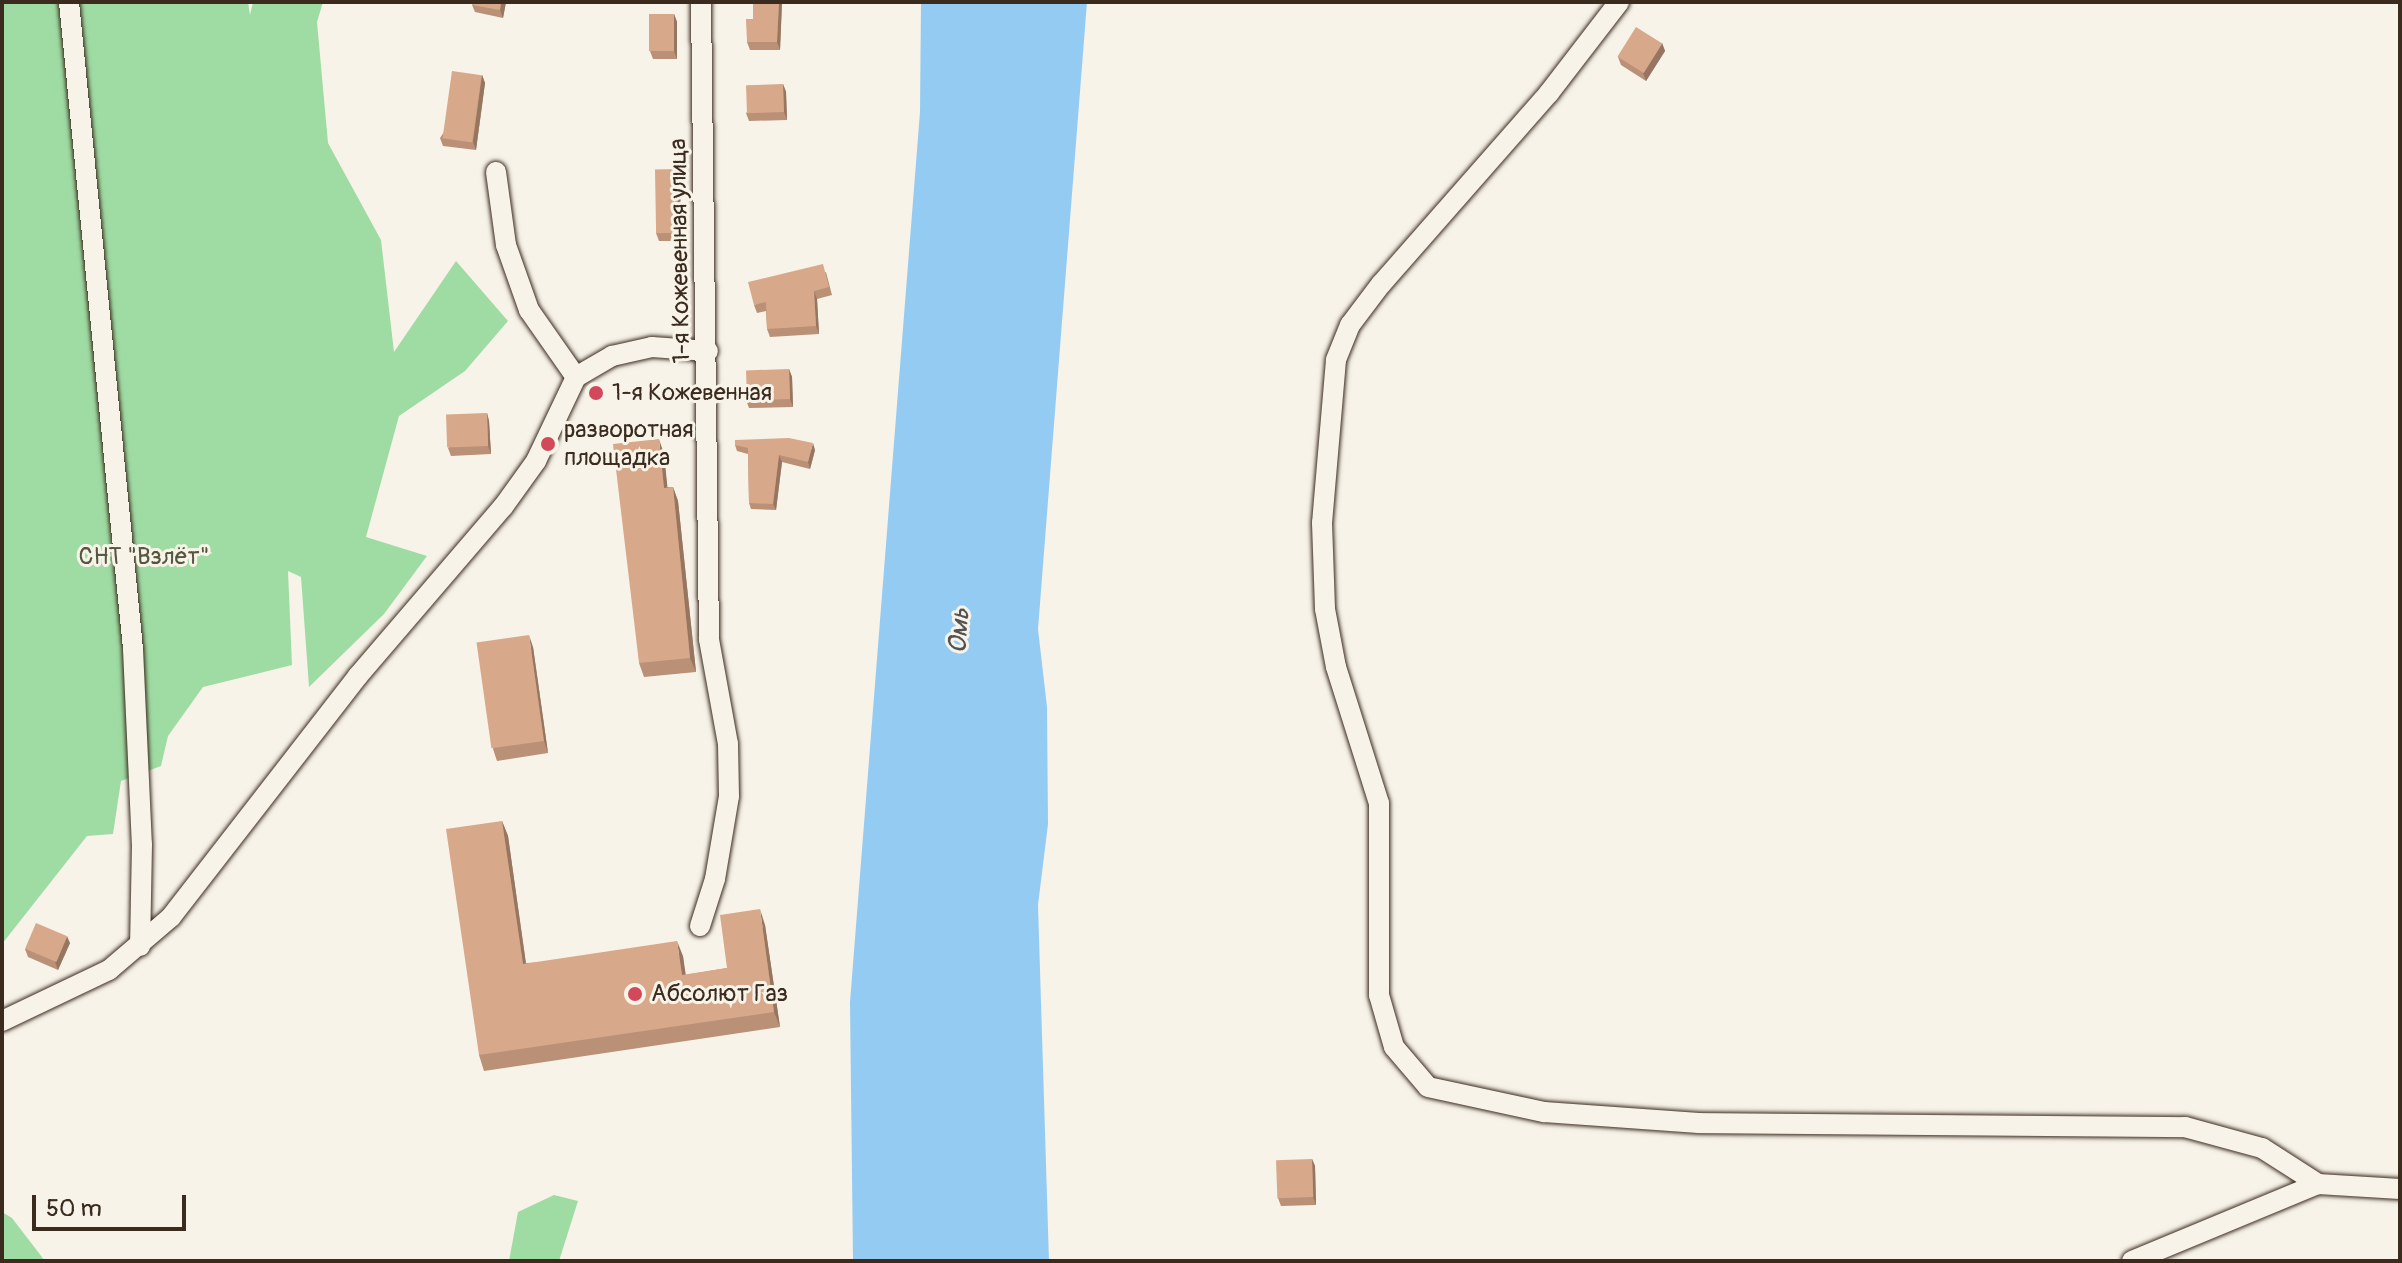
<!DOCTYPE html>
<html>
<head>
<meta charset="utf-8">
<style>
	body { margin:0 }
	#map { position:relative; width:2402px; height:1263px; overflow:hidden; background:#f7f3e8; font-family:Pangolin,sans-serif }
	div>[style] { position:absolute }
	[style*='--x'] { left:calc(var(--x)*1px); top:calc(var(--y)*1px); width:calc(var(--w)*1px); rotate:calc(var(--a)*1deg) }
	.green>* { inset:0; background:#9fdca3 }
	.water>* { inset:0; background:#94cbf3 }
	.roads { filter:drop-shadow(0 0 2px #3b2a1e) drop-shadow(0 0 2px #3b2a1e) }
	.street>* { height:20px; margin:-10px; padding:0 10px; transform-origin:10px; border-radius:10px; background:#f7f3e8 }
	.wall>* { inset:0; background:#ba9077 }
	.shaded-wall>* { inset:0; background:#977661 }
	.building>* { inset:0; background:#d8a88a; transform-origin:0 0 }
	.dots>* { width:22px; height:22px; translate:-50% -50%; box-sizing:border-box; border:4px solid #f7f3e8; border-radius:50% }
	span { translate:-50% -50%; white-space:nowrap; text-align:center; line-height:1.15; -webkit-text-stroke:6px #f7f3e8; paint-order:stroke }
	.street-label { font-size:24px; color:#3b2a1e }
	.poi-label { font-size:24px; color:#3b2a1e }
	.left { translate:0 -50%; text-align:left }
	.park-label { font-size:24px; color:#54563f }
	.water-label { font-size:26px; color:#515253; font-style:italic }
	.frame { position:absolute; inset:0; border:4px solid #3b2a1e; pointer-events:none }
	.scale { position:absolute; left:32px; top:1195px; width:154px; height:36px; box-sizing:border-box; border:4px solid #3b2a1e; border-top:0; padding-left:10px; font-size:24px; line-height:28px; white-space:nowrap; color:#3b2a1e; -webkit-text-stroke:6px #f7f3e8; paint-order:stroke }
</style>
</head>
<body>
<div id="map">
	<div class="green">
		<div style="clip-path:polygon(2px 2px,248px 2px,250px 15px,253px 2px,323px 2px,317px 22px,328px 143px,381px 240px,394px 352px,456px 261px,508px 321px,465px 371px,399px 416px,366px 537px,427px 556px,384px 614px,309px 687px,301px 577px,288px 571px,292px 665px,203px 687px,168px 736px,161px 766px,121px 781px,113px 834px,87px 836px,2px 944px)"></div>
		<div style="clip-path:polygon(554px 1195px,578px 1201px,559px 1261px,509px 1261px,518px 1212px)"></div>
		<div style="clip-path:polygon(2px 1212px,12px 1218px,45px 1261px,2px 1261px)"></div>
	</div>
	<div class="water">
		<div style="clip-path:polygon(921px 2px,1087px 2px,1038px 629px,1047px 707px,1048px 824px,1038px 905px,1049px 1261px,853px 1261px,850px 1002px,920px 112px)"></div>
	</div>
	<div class="roads">
		<div class="street">
			<div style="--x:69;--y:2;--w:650;--a:84.35"></div>
			<div style="--x:133;--y:649;--w:195;--a:87.4"></div>
			<div style="--x:142;--y:844;--w:102;--a:91.1"></div>
			<div style="--x:1619;--y:2;--w:115;--a:127.6"></div>
			<div style="--x:1549;--y:93;--w:254;--a:131.3"></div>
			<div style="--x:1381;--y:284;--w:51;--a:127.1"></div>
			<div style="--x:1350;--y:325;--w:38;--a:112"></div>
			<div style="--x:1336;--y:360;--w:164;--a:94.9"></div>
			<div style="--x:1322;--y:523;--w:86;--a:88"></div>
			<div style="--x:1325;--y:609;--w:59;--a:79.3"></div>
			<div style="--x:1336;--y:667;--w:143;--a:72.5"></div>
			<div style="--x:1379;--y:803;--w:192;--a:90"></div>
			<div style="--x:1379;--y:995;--w:54;--a:73.9"></div>
			<div style="--x:1394;--y:1047;--w:52;--a:49.6"></div>
			<div style="--x:1428;--y:1087;--w:119;--a:12.2"></div>
			<div style="--x:1544;--y:1112;--w:155;--a:4.1"></div>
			<div style="--x:1699;--y:1123;--w:486;--a:0.5"></div>
			<div style="--x:2185;--y:1127;--w:80;--a:15.3"></div>
			<div style="--x:2262;--y:1148;--w:67;--a:32.7"></div>
			<div style="--x:2318;--y:1184;--w:82;--a:3.5"></div>
			<div style="--x:496;--y:172;--w:74;--a:82.2"></div>
			<div style="--x:506;--y:245;--w:69;--a:70.5"></div>
			<div style="--x:529;--y:310;--w:82;--a:55"></div>
			<div style="--x:700;--y:926;--w:49;--a:-72.3"></div>
			<div style="--x:715;--y:879;--w:84;--a:-80.4"></div>
			<div style="--x:729;--y:796;--w:52;--a:-91.1"></div>
			<div style="--x:728;--y:744;--w:107;--a:-100.3"></div>
			<div style="--x:709;--y:639;--w:637;--a:-90.72"></div>
			<div style="--x:2;--y:1021;--w:119;--a:-25.5"></div>
			<div style="--x:109;--y:970;--w:82;--a:-40.5"></div>
			<div style="--x:171;--y:917;--w:305;--a:-52.2"></div>
			<div style="--x:358;--y:676;--w:223;--a:-49.4"></div>
			<div style="--x:503;--y:507;--w:57;--a:-54.3"></div>
			<div style="--x:536;--y:461;--w:93;--a:-64.5"></div>
			<div style="--x:576;--y:377;--w:42;--a:-30.3"></div>
			<div style="--x:612;--y:356;--w:41;--a:-12.7"></div>
			<div style="--x:652;--y:347;--w:56;--a:4.1"></div>
			<div style="--x:2132;--y:1261;--w:201;--a:-22.5"></div>
		</div>
	</div>
	<div class="wall">
		<div style="clip-path:polygon(506px 2px,503px 18px,475px 12px,472px 5px)"></div>
		<div style="clip-path:polygon(753px 2px,782px 2px,780px 50px,750px 50px,747px 42px,753px 19px)"></div>
		<div style="clip-path:polygon(674px 14px,677px 22px,677px 59px,653px 59px,650px 51px)"></div>
		<div style="clip-path:polygon(1662px 43px,1665px 51px,1646px 81px,1621px 65px,1618px 57px)"></div>
		<div style="clip-path:polygon(482px 75px,485px 83px,476px 150px,443px 146px,440px 138px)"></div>
		<div style="clip-path:polygon(783px 84px,786px 92px,787px 120px,749px 121px,746px 113px)"></div>
		<div style="clip-path:polygon(677px 169px,680px 177px,681px 241px,659px 241px,656px 233px)"></div>
		<div style="clip-path:polygon(826px 272px,832px 295px,817px 299px,819px 334px,770px 337px,767px 329px,766px 311px,757px 313px,754px 305px)"></div>
		<div style="clip-path:polygon(789px 369px,792px 377px,793px 407px,749px 408px,746px 400px)"></div>
		<div style="clip-path:polygon(487px 413px,489px 421px,491px 454px,451px 456px,448px 448px)"></div>
		<div style="clip-path:polygon(735px 445px,815px 450px,810px 469px,782px 462px,776px 510px,751px 509px,749px 503px,748px 454px,737px 451px)"></div>
		<div style="clip-path:polygon(664px 454px,667px 487px,673px 487px,678px 501px,696px 672px,644px 677px,639px 663px)"></div>
		<div style="clip-path:polygon(533px 647px,548px 753px,497px 761px,493px 749px)"></div>
		<div style="clip-path:polygon(502px 821px,508px 836px,526px 963px,683px 956px,685px 975px,727px 968px,765px 925px,780px 1027px,484px 1071px,479px 1055px)"></div>
		<div style="clip-path:polygon(70px 943px,58px 970px,28px 957px,25px 949px)"></div>
		<div style="clip-path:polygon(1312px 1159px,1315px 1166px,1316px 1205px,1281px 1206px,1278px 1198px)"></div>
	</div>
	<div class="shaded-wall">
		<div style="clip-path:polygon(501px 2px,506px 2px,503px 18px,500px 10px)"></div>
		<div style="clip-path:polygon(779px 2px,782px 2px,780px 50px,777px 42px)"></div>
		<div style="clip-path:polygon(674px 14px,677px 22px,677px 59px,674px 51px)"></div>
		<div style="clip-path:polygon(1662px 43px,1665px 51px,1646px 81px,1643px 73px)"></div>
		<div style="clip-path:polygon(482px 75px,485px 83px,476px 150px,473px 142px)"></div>
		<div style="clip-path:polygon(783px 84px,786px 92px,787px 120px,784px 112px)"></div>
		<div style="clip-path:polygon(677px 169px,680px 177px,681px 241px,678px 233px)"></div>
		<div style="clip-path:polygon(814px 291px,817px 299px,819px 334px,816px 326px)"></div>
		<div style="clip-path:polygon(789px 369px,792px 377px,793px 407px,790px 399px)"></div>
		<div style="clip-path:polygon(487px 413px,489px 421px,491px 454px,488px 446px)"></div>
		<div style="clip-path:polygon(659px 439px,664px 454px,669px 502px,664px 488px)"></div>
		<div style="clip-path:polygon(813px 443px,815px 450px,810px 469px,808px 462px)"></div>
		<div style="clip-path:polygon(779px 455px,782px 462px,776px 510px,773px 504px)"></div>
		<div style="clip-path:polygon(673px 487px,678px 501px,696px 672px,690px 658px)"></div>
		<div style="clip-path:polygon(529px 635px,533px 647px,548px 753px,544px 741px)"></div>
		<div style="clip-path:polygon(502px 821px,508px 836px,528px 979px,523px 964px)"></div>
		<div style="clip-path:polygon(760px 909px,765px 925px,780px 1027px,774px 1012px)"></div>
		<div style="clip-path:polygon(67px 936px,70px 943px,58px 970px,55px 962px)"></div>
		<div style="clip-path:polygon(677px 941px,683px 956px,688px 990px,682px 975px)"></div>
		<div style="clip-path:polygon(1312px 1159px,1315px 1166px,1316px 1205px,1313px 1197px)"></div>
	</div>
	<div class="building">
		<div style="clip-path:polygon(473px 2px,501px 2px,500px 10px,472px 5px)"></div>
		<div style="clip-path:polygon(753px 2px,779px 2px,777px 42px,747px 42px,746px 19px,753px 19px)"></div>
		<div style="left:674px;top:14px;width:37px;height:25px;rotate:90deg"></div>
		<div style="left:1636px;top:27px;width:31px;height:35px;rotate:32deg"></div>
		<div style="left:452px;top:71px;width:30px;height:68px;rotate:8deg"></div>
		<div style="left:783px;top:84px;width:28px;height:37px;rotate:88deg"></div>
		<div style="left:677px;top:169px;width:64px;height:22px;rotate:89deg"></div>
		<div style="clip-path:polygon(823px 264px,829px 287px,814px 291px,816px 326px,767px 329px,766px 302px,754px 305px,748px 282px)"></div>
		<div style="left:789px;top:369px;width:30px;height:43px;rotate:88deg"></div>
		<div style="left:487px;top:413px;width:33px;height:41px;rotate:88deg"></div>
		<div style="clip-path:polygon(789px 438px,813px 443px,808px 462px,779px 455px,773px 504px,749px 503px,748px 448px,735px 445px,735px 440px)"></div>
		<div style="clip-path:polygon(659px 439px,664px 488px,673px 487px,690px 658px,639px 663px,613px 444px)"></div>
		<div style="left:529px;top:635px;width:107px;height:53px;rotate:82deg"></div>
		<div style="clip-path:polygon(502px 821px,523px 964px,677px 941px,682px 975px,727px 968px,720px 915px,760px 909px,774px 1012px,479px 1055px,446px 829px)"></div>
		<div style="left:36px;top:923px;width:34px;height:28px;rotate:23deg"></div>
		<div style="left:1312px;top:1159px;width:38px;height:36px;rotate:88deg"></div>
	</div>
	<div class="dots">
		<div style="left:596px;top:393px;background:#d1495b"></div>
		<div style="left:548px;top:444px;background:#d1495b"></div>
		<div style="left:635px;top:994px;background:#d1495b"></div>
	</div>
	<div class="street-label">
		<span style="left:680px;top:251px;rotate:-91deg">1-я Кожевенная улица</span>
	</div>
	<div class="poi-label">
		<span class="left" style="left:612px;top:393px">1-я Кожевенная</span>
		<span class="left" style="left:564px;top:444px">разворотная<br>площадка</span>
		<span class="left" style="left:651px;top:994px">Абсолют Газ</span>
	</div>
	<div class="park-label">
		<span style="left:144px;top:557px">СНТ "Взлёт"</span>
	</div>
	<div class="water-label">
		<span style="left:960px;top:631px;rotate:-86deg">Омь</span>
	</div>
	<div class="frame"></div>
	<div class="scale">50 m</div>
</div>
</body>
</html>
